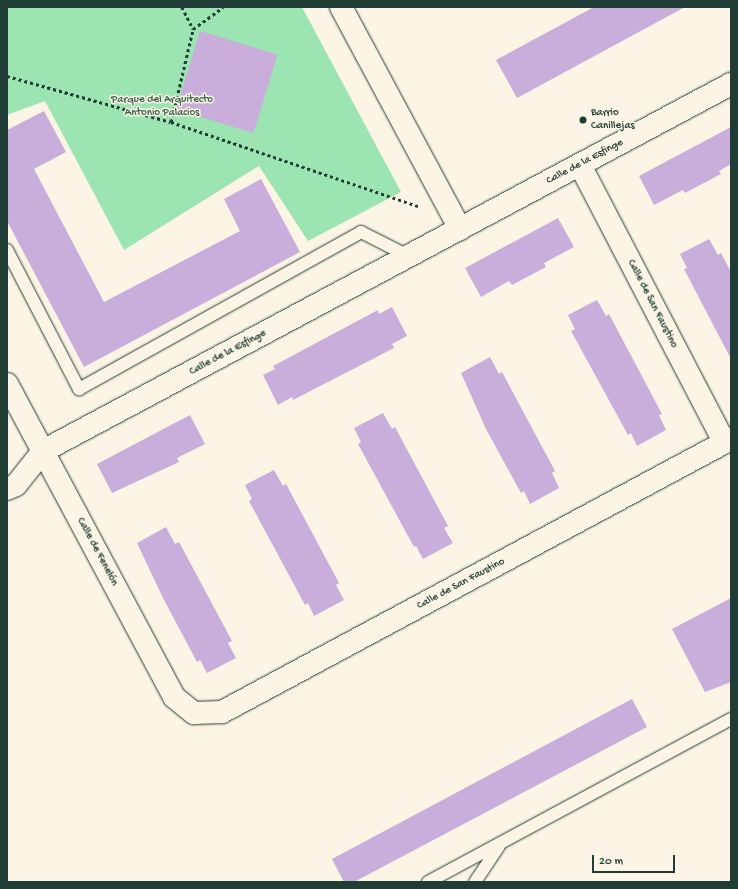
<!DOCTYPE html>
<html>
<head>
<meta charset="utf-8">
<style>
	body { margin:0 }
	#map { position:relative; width:738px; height:889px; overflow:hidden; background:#fcf5e5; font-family:"Gochi Hand",sans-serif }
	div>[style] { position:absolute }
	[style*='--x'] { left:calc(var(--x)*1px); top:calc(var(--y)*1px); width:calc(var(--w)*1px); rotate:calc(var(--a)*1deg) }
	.green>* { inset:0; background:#9ce4b2 }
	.building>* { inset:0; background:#c9adda; transform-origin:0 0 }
	.path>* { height:2.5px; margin-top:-1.25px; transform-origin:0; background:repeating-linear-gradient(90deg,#1f3d34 0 3px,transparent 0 6px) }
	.roads { filter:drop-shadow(0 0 1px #1f3d34) drop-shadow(0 0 1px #1f3d34) }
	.lane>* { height:12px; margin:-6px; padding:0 6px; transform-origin:6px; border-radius:6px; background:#fcf5e5 }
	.street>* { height:22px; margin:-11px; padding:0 11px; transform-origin:11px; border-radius:11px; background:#fcf5e5 }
	.dots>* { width:11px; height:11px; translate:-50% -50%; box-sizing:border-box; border:2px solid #fcf5e5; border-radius:50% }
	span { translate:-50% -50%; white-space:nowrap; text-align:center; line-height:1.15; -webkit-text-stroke:3px #fcf5e5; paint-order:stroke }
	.park-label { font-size:11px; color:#385e4d }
	.poi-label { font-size:11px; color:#1f3d34 }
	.left { translate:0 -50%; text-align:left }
	.street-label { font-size:11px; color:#1f3d34 }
	.frame { position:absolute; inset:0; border:8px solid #1f3d34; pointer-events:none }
	.scale { position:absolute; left:592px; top:855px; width:83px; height:18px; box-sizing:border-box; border:2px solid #1f3d34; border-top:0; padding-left:5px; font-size:12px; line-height:14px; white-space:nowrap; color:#1f3d34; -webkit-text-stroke:3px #fcf5e5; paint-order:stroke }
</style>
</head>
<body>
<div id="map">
	<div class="green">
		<div style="clip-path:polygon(7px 7px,302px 7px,401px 192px,308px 241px,259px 166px,124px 250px,45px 101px,7px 115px)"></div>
	</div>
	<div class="building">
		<div style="clip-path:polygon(594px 7px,685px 7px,517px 98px,496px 60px)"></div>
		<div style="left:200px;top:31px;width:81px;height:82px;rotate:17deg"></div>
		<div style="clip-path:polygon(44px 111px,66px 152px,34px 169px,104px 302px,240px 231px,224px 199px,261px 179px,300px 252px,84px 367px,7px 221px,7px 130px)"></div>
		<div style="clip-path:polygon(731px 127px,731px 164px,719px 171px,721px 174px,685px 193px,683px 190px,654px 205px,639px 176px)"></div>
		<div style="clip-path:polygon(558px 218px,574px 247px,544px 263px,546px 267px,512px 285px,509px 281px,481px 297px,465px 268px)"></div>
		<div style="clip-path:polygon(709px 239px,718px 255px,721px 253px,731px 272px,731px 359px,684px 269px,687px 268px,680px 254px)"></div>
		<div style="clip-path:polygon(597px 300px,606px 316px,609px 314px,662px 414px,659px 415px,666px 430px,637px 446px,631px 433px,628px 435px,571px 331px,575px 329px,568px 315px)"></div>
		<div style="clip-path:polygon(392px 307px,407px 336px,392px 344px,394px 348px,293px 400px,292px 397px,278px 405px,263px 375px,275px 369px,273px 366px,378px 310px,379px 314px)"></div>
		<div style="clip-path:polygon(490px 357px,499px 374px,502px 372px,555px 471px,552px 473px,559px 488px,530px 504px,524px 491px,521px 493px,486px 429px,461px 373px)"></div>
		<div style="clip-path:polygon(383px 413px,392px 429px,395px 427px,448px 526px,444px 528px,453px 543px,423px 559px,416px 546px,414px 547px,358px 444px,361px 442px,354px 428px)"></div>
		<div style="clip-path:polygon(190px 415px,205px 444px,177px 458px,179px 462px,112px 493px,97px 464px)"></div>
		<div style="clip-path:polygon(274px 470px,283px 486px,286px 484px,339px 583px,336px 585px,344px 600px,314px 616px,308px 603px,305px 605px,249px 501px,252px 499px,245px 485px)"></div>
		<div style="clip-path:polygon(166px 527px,175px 544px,179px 542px,232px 641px,228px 643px,236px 658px,207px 673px,200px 660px,197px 662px,163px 598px,137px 543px)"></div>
		<div style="clip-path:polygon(731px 598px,731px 682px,705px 692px,672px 629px)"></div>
		<div style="clip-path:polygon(632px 699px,647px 727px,354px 882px,344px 882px,332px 859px)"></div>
	</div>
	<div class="path">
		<div style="--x:182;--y:7;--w:25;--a:63"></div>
		<div style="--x:7;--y:76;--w:170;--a:15.7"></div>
		<div style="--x:171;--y:122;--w:261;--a:18.8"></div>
		<div style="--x:171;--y:122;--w:96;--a:-76.7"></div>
		<div style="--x:193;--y:29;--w:37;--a:-36"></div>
	</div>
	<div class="roads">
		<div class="lane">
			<div style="--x:7;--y:250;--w:157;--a:62.6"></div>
			<div style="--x:79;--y:389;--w:323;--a:-29.1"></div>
			<div style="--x:361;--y:232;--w:55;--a:27"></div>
			<div style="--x:428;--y:882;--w:344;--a:-28.3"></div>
			<div style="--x:475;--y:882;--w:43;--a:-56.3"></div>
		</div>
		<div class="street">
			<div style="--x:341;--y:7;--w:252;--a:61.8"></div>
			<div style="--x:580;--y:165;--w:312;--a:62.5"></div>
			<div style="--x:7;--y:384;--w:355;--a:61.9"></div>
			<div style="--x:174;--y:697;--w:26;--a:39"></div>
			<div style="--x:194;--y:713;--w:28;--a:-2"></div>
			<div style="--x:222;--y:712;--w:578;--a:-28.21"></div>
			<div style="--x:7;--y:489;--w:10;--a:-24"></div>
			<div style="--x:16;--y:485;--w:43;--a:-51.5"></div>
			<div style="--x:43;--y:451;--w:780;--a:-28.08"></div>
		</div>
	</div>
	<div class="dots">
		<div style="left:583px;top:120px;background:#1f3d34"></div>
	</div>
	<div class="park-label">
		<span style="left:162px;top:107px">Parque del Arquitecto<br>Antonio Palacios</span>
	</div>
	<div class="poi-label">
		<span class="left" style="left:591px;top:120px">Barrio<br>Canillejas</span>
	</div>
	<div class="street-label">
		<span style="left:585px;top:162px;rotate:-28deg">Calle de la Esfinge</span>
		<span style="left:652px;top:304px;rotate:63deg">Calle de San Faustino</span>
		<span style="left:228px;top:353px;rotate:-28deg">Calle de la Esfinge</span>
		<span style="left:97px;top:552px;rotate:62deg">Calle de Fenelón</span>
		<span style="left:461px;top:584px;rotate:-28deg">Calle de San Faustino</span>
	</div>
	<div class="frame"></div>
	<div class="scale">20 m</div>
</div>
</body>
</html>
